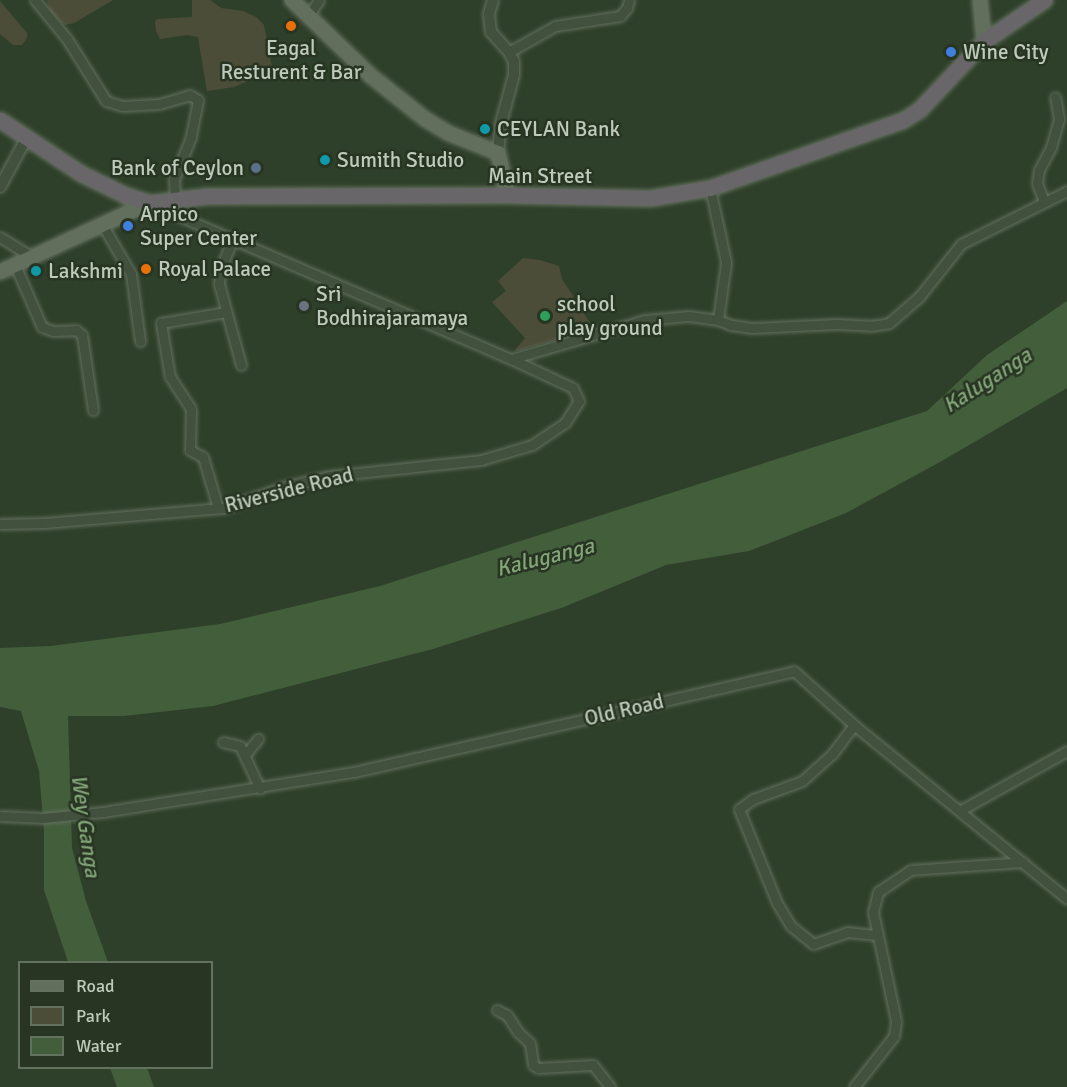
<!DOCTYPE html>
<html>
<head>
<meta charset="utf-8">
<style>
	body { margin:0 }
	#map { position:relative; width:1067px; height:1087px; overflow:hidden; background:#2f402a; font-family:Signika,sans-serif }
	div>[style] { position:absolute }
	[style*='--x'] { left:calc(var(--x)*1px); top:calc(var(--y)*1px); width:calc(var(--w)*1px); rotate:calc(var(--a)*1deg) }
	.green>* { inset:0; background:#4c4d39 }
	.water>* { inset:0; background:#435e3b }
	.roads { filter:drop-shadow(0 0 2px #63705f) drop-shadow(0 0 2px #63705f) }
	.minor>* { height:9px; margin:-4.5px; padding:0 4.5px; transform-origin:4.5px; border-radius:4.5px; background:#42503e }
	.tertiary>* { height:10px; margin:-5px; padding:0 5px; transform-origin:5px; border-radius:5px; background:#42503e }
	.primary>* { height:14px; margin:-7px; padding:0 7px; transform-origin:7px; border-radius:7px; background:#616f5c }
	.trunk>* { height:15px; margin:-7.5px; padding:0 7.5px; transform-origin:7.5px; border-radius:7.5px; background:#686668 }
	.dots>* { width:16px; height:16px; translate:-50% -50%; box-sizing:border-box; border:3px solid #273522; border-radius:50% }
	span { translate:-50% -50%; white-space:nowrap; text-align:center; line-height:1.15; -webkit-text-stroke:5px #273522; paint-order:stroke }
	.poi-label { font-size:21px; color:#becabb }
	.left { translate:0 -50%; text-align:left }
	.right { translate:-100% -50%; text-align:right }
	.street-label { font-size:21px; color:#becabb }
	.water-label { font-size:22px; color:#83a478; font-style:italic }
	.legend { position:absolute; left:18px; top:961px; width:195px; height:108px; box-sizing:border-box; background:#273522; border:2px solid #63715f; margin:0; padding:8px 10px; list-style:none; font-size:18px; color:#becabb }
	.legend li { display:flex; align-items:center; gap:12px; height:30px }
	.legend b { width:30px; border:2px solid #63715f }
</style>
</head>
<body>
<div id="map">
	<div class="green">
		<div style="clip-path:polygon(47px 0,113px 0,74px 23px,65px 25px,51px 13px)"></div>
		<div style="clip-path:polygon(192px 0,210px 0,221px 8px,243px 11px,256px 17px,264px 25px,272px 67px,267px 73px,234px 87px,207px 91px,198px 37px,187px 35px,160px 39px,156px 31px,155px 22px,157px 19px,192px 17px)"></div>
		<div style="clip-path:polygon(0 1px,27px 33px,27px 38px,22px 45px,13px 45px,0 34px)"></div>
		<div style="clip-path:polygon(523px 258px,540px 260px,559px 266px,562px 279px,594px 329px,517px 351px,515px 350px,525px 338px,492px 302px,506px 291px,498px 281px)"></div>
	</div>
	<div class="water">
		<div style="clip-path:polygon(1067px 301px,1067px 388px,940px 462px,846px 513px,749px 551px,666px 565px,564px 607px,433px 649px,213px 706px,124px 716px,68px 716px,72px 848px,86px 901px,108px 962px,68px 962px,44px 890px,44px 831px,39px 771px,21px 711px,0 707px,0 648px,51px 646px,220px 624px,380px 586px,927px 411px,987px 355px)"></div>
		<div style="clip-path:polygon(110px 1068px,147px 1068px,154px 1087px,117px 1087px)"></div>
	</div>
	<div class="roads">
		<div class="minor">
			<div style="--x:35;--y:0;--w:50;--a:50.6"></div>
			<div style="--x:67;--y:39;--w:73;--a:57.8"></div>
			<div style="--x:106;--y:101;--w:17;--a:17"></div>
			<div style="--x:122;--y:106;--w:37;--a:-3"></div>
			<div style="--x:159;--y:104;--w:32;--a:-16"></div>
			<div style="--x:190;--y:95;--w:9;--a:32"></div>
			<div style="--x:198;--y:100;--w:38;--a:101"></div>
			<div style="--x:191;--y:137;--w:45;--a:112"></div>
			<div style="--x:174;--y:179;--w:19;--a:87"></div>
			<div style="--x:308;--y:16;--w:19;--a:-55"></div>
			<div style="--x:509;--y:52;--w:53;--a:-29.5"></div>
			<div style="--x:555;--y:26;--w:66;--a:-8.7"></div>
			<div style="--x:620;--y:16;--w:11;--a:-49"></div>
			<div style="--x:627;--y:8;--w:8;--a:-76"></div>
			<div style="--x:1044;--y:201;--w:18;--a:-112"></div>
			<div style="--x:1037;--y:184;--w:14;--a:-82"></div>
			<div style="--x:1039;--y:170;--w:26;--a:-62"></div>
			<div style="--x:1051;--y:147;--w:29;--a:-74"></div>
			<div style="--x:1059;--y:119;--w:22;--a:-100"></div>
			<div style="--x:102;--y:224;--w:58;--a:59.9"></div>
			<div style="--x:131;--y:274;--w:68;--a:82.3"></div>
			<div style="--x:0;--y:237;--w:38;--a:32"></div>
			<div style="--x:233;--y:238;--w:31;--a:112"></div>
			<div style="--x:221;--y:267;--w:17;--a:97"></div>
			<div style="--x:219;--y:284;--w:84;--a:74.8"></div>
			<div style="--x:15;--y:265;--w:68;--a:66.5"></div>
			<div style="--x:42;--y:327;--w:12;--a:20"></div>
			<div style="--x:53;--y:331;--w:23;--a:-2"></div>
			<div style="--x:76;--y:330;--w:8;--a:40"></div>
			<div style="--x:82;--y:335;--w:76;--a:81.7"></div>
			<div style="--x:718;--y:320;--w:14;--a:21"></div>
			<div style="--x:731;--y:325;--w:21;--a:8"></div>
			<div style="--x:752;--y:328;--w:85;--a:-2.7"></div>
			<div style="--x:837;--y:324;--w:34;--a:3"></div>
			<div style="--x:871;--y:326;--w:18;--a:-9"></div>
			<div style="--x:889;--y:323;--w:40;--a:-41"></div>
			<div style="--x:919;--y:297;--w:68;--a:-51.6"></div>
			<div style="--x:961;--y:244;--w:119;--a:-26.6"></div>
			<div style="--x:511;--y:359;--w:139;--a:-16.3"></div>
			<div style="--x:644;--y:320;--w:45;--a:-5.1"></div>
			<div style="--x:689;--y:316;--w:29;--a:8"></div>
			<div style="--x:718;--y:320;--w:59;--a:-82.1"></div>
			<div style="--x:726;--y:262;--w:76;--a:-102.2"></div>
			<div style="--x:218;--y:508;--w:53;--a:-106.4"></div>
			<div style="--x:203;--y:457;--w:15;--a:-152"></div>
			<div style="--x:190;--y:450;--w:41;--a:-88.6"></div>
			<div style="--x:191;--y:409;--w:38;--a:-123"></div>
			<div style="--x:170;--y:377;--w:55;--a:-99.5"></div>
			<div style="--x:161;--y:323;--w:66;--a:-9.6"></div>
			<div style="--x:0;--y:524;--w:44;--a:-1.3"></div>
			<div style="--x:44;--y:523;--w:181;--a:-4.8"></div>
			<div style="--x:224;--y:508;--w:63;--a:-19.6"></div>
			<div style="--x:283;--y:487;--w:47;--a:-13.4"></div>
			<div style="--x:329;--y:476;--w:153;--a:-6"></div>
			<div style="--x:481;--y:460;--w:53;--a:-16.4"></div>
			<div style="--x:532;--y:445;--w:40;--a:-34"></div>
			<div style="--x:565;--y:423;--w:26;--a:-58"></div>
			<div style="--x:579;--y:401;--w:14;--a:-115"></div>
			<div style="--x:573;--y:388;--w:68;--a:-154.9"></div>
			<div style="--x:511;--y:359;--w:389;--a:-156.7"></div>
			<div style="--x:854;--y:725;--w:36;--a:127"></div>
			<div style="--x:832;--y:754;--w:40;--a:138"></div>
			<div style="--x:802;--y:781;--w:52;--a:159.8"></div>
			<div style="--x:753;--y:799;--w:17;--a:144"></div>
			<div style="--x:739;--y:809;--w:101;--a:68"></div>
			<div style="--x:777;--y:903;--w:27;--a:59"></div>
			<div style="--x:791;--y:926;--w:28;--a:39"></div>
			<div style="--x:813;--y:944;--w:36;--a:-19"></div>
			<div style="--x:847;--y:932;--w:30;--a:6"></div>
			<div style="--x:223;--y:742;--w:17;--a:13"></div>
			<div style="--x:240;--y:746;--w:47;--a:65.1"></div>
			<div style="--x:245;--y:755;--w:21;--a:-51"></div>
			<div style="--x:961;--y:810;--w:121;--a:-29.1"></div>
			<div style="--x:0;--y:816;--w:43;--a:2.7"></div>
			<div style="--x:43;--y:818;--w:60;--a:-5.7"></div>
			<div style="--x:103;--y:812;--w:254;--a:-9.1"></div>
			<div style="--x:354;--y:772;--w:451;--a:-12.9"></div>
			<div style="--x:794;--y:671;--w:81;--a:42"></div>
			<div style="--x:854;--y:725;--w:275;--a:39.2"></div>
			<div style="--x:497;--y:1010;--w:11;--a:27"></div>
			<div style="--x:507;--y:1015;--w:20;--a:57"></div>
			<div style="--x:518;--y:1032;--w:16;--a:43"></div>
			<div style="--x:530;--y:1043;--w:22;--a:82"></div>
			<div style="--x:533;--y:1065;--w:6;--a:31"></div>
			<div style="--x:538;--y:1068;--w:55;--a:-3.1"></div>
			<div style="--x:593;--y:1065;--w:28;--a:52"></div>
			<div style="--x:854;--y:1087;--w:65;--a:-51.9"></div>
			<div style="--x:894;--y:1036;--w:15;--a:-82"></div>
			<div style="--x:896;--y:1021;--w:111;--a:-101.9"></div>
			<div style="--x:873;--y:912;--w:21;--a:-76"></div>
			<div style="--x:878;--y:892;--w:40;--a:-34"></div>
			<div style="--x:911;--y:870;--w:112;--a:-4.1"></div>
		</div>
		<div class="tertiary">
			<div style="--x:493;--y:0;--w:15;--a:106"></div>
			<div style="--x:489;--y:14;--w:18;--a:84"></div>
			<div style="--x:491;--y:32;--w:27;--a:48"></div>
			<div style="--x:509;--y:52;--w:11;--a:63"></div>
			<div style="--x:514;--y:62;--w:13;--a:90"></div>
			<div style="--x:514;--y:75;--w:50;--a:105.2"></div>
			<div style="--x:501;--y:123;--w:30;--a:96"></div>
			<div style="--x:0;--y:187;--w:55;--a:-61.6"></div>
		</div>
		<div class="primary">
			<div style="--x:292;--y:0;--w:110;--a:43.9"></div>
			<div style="--x:371;--y:76;--w:69;--a:38.5"></div>
			<div style="--x:425;--y:119;--w:27;--a:31"></div>
			<div style="--x:448;--y:133;--w:54;--a:21.8"></div>
			<div style="--x:498;--y:153;--w:43;--a:76.6"></div>
			<div style="--x:980;--y:0;--w:41;--a:84.4"></div>
			<div style="--x:0;--y:272;--w:164;--a:-24.8"></div>
		</div>
		<div class="trunk">
			<div style="--x:0;--y:120;--w:98;--a:33.4"></div>
			<div style="--x:82;--y:174;--w:48;--a:26"></div>
			<div style="--x:125;--y:195;--w:25;--a:18"></div>
			<div style="--x:149;--y:203;--w:58;--a:-6.9"></div>
			<div style="--x:207;--y:196;--w:301;--a:-0.2"></div>
			<div style="--x:508;--y:195;--w:142;--a:1.2"></div>
			<div style="--x:650;--y:198;--w:61;--a:-9.5"></div>
			<div style="--x:710;--y:188;--w:205;--a:-19.4"></div>
			<div style="--x:903;--y:120;--w:19;--a:-32"></div>
			<div style="--x:919;--y:110;--w:95;--a:-46.7"></div>
			<div style="--x:984;--y:41;--w:73;--a:-34.3"></div>
		</div>
	</div>
	<div class="dots">
		<div style="left:291px;top:26px;background:#e8710a"></div>
		<div style="left:951px;top:52px;background:#3f7fe0"></div>
		<div style="left:485px;top:129px;background:#0f9aa8"></div>
		<div style="left:325px;top:160px;background:#0f9aa8"></div>
		<div style="left:256px;top:168px;background:#5c6f8a"></div>
		<div style="left:128px;top:226px;background:#3f7fe0"></div>
		<div style="left:146px;top:269px;background:#e8710a"></div>
		<div style="left:36px;top:271px;background:#0f9aa8"></div>
		<div style="left:304px;top:306px;background:#6b7280"></div>
		<div style="left:545px;top:316px;background:#2e9e5b"></div>
	</div>
	<div class="poi-label">
		<span style="left:291px;top:60px">Eagal<br>Resturent &amp; Bar</span>
		<span class="left" style="left:963px;top:52px">Wine City</span>
		<span class="left" style="left:497px;top:129px">CEYLAN Bank</span>
		<span class="left" style="left:337px;top:160px">Sumith Studio</span>
		<span class="right" style="left:244px;top:168px">Bank of Ceylon</span>
		<span class="left" style="left:140px;top:226px">Arpico<br>Super Center</span>
		<span class="left" style="left:158px;top:269px">Royal Palace</span>
		<span class="left" style="left:48px;top:271px">Lakshmi</span>
		<span class="left" style="left:316px;top:306px">Sri<br>Bodhirajaramaya</span>
		<span class="left" style="left:557px;top:316px">school<br>play ground</span>
	</div>
	<div class="street-label">
		<span style="left:540px;top:176px">Main Street</span>
		<span style="left:289px;top:490px;rotate:-14deg">Riverside Road</span>
		<span style="left:624px;top:710px;rotate:-13deg">Old Road</span>
	</div>
	<div class="water-label">
		<span style="left:987px;top:380px;rotate:-33deg">Kaluganga</span>
		<span style="left:545px;top:557px;rotate:-14deg">Kaluganga</span>
		<span style="left:86px;top:826px;rotate:82deg">Wey Ganga</span>
	</div>
	<ul class="legend">
	<li><b style="height:8px;background:#616f5c"></b>Road</li>
	<li><b style="height:16px;background:#4c4d39"></b>Park</li>
	<li><b style="height:16px;background:#435e3b"></b>Water</li>
	</ul>
</div>
</body>
</html>
